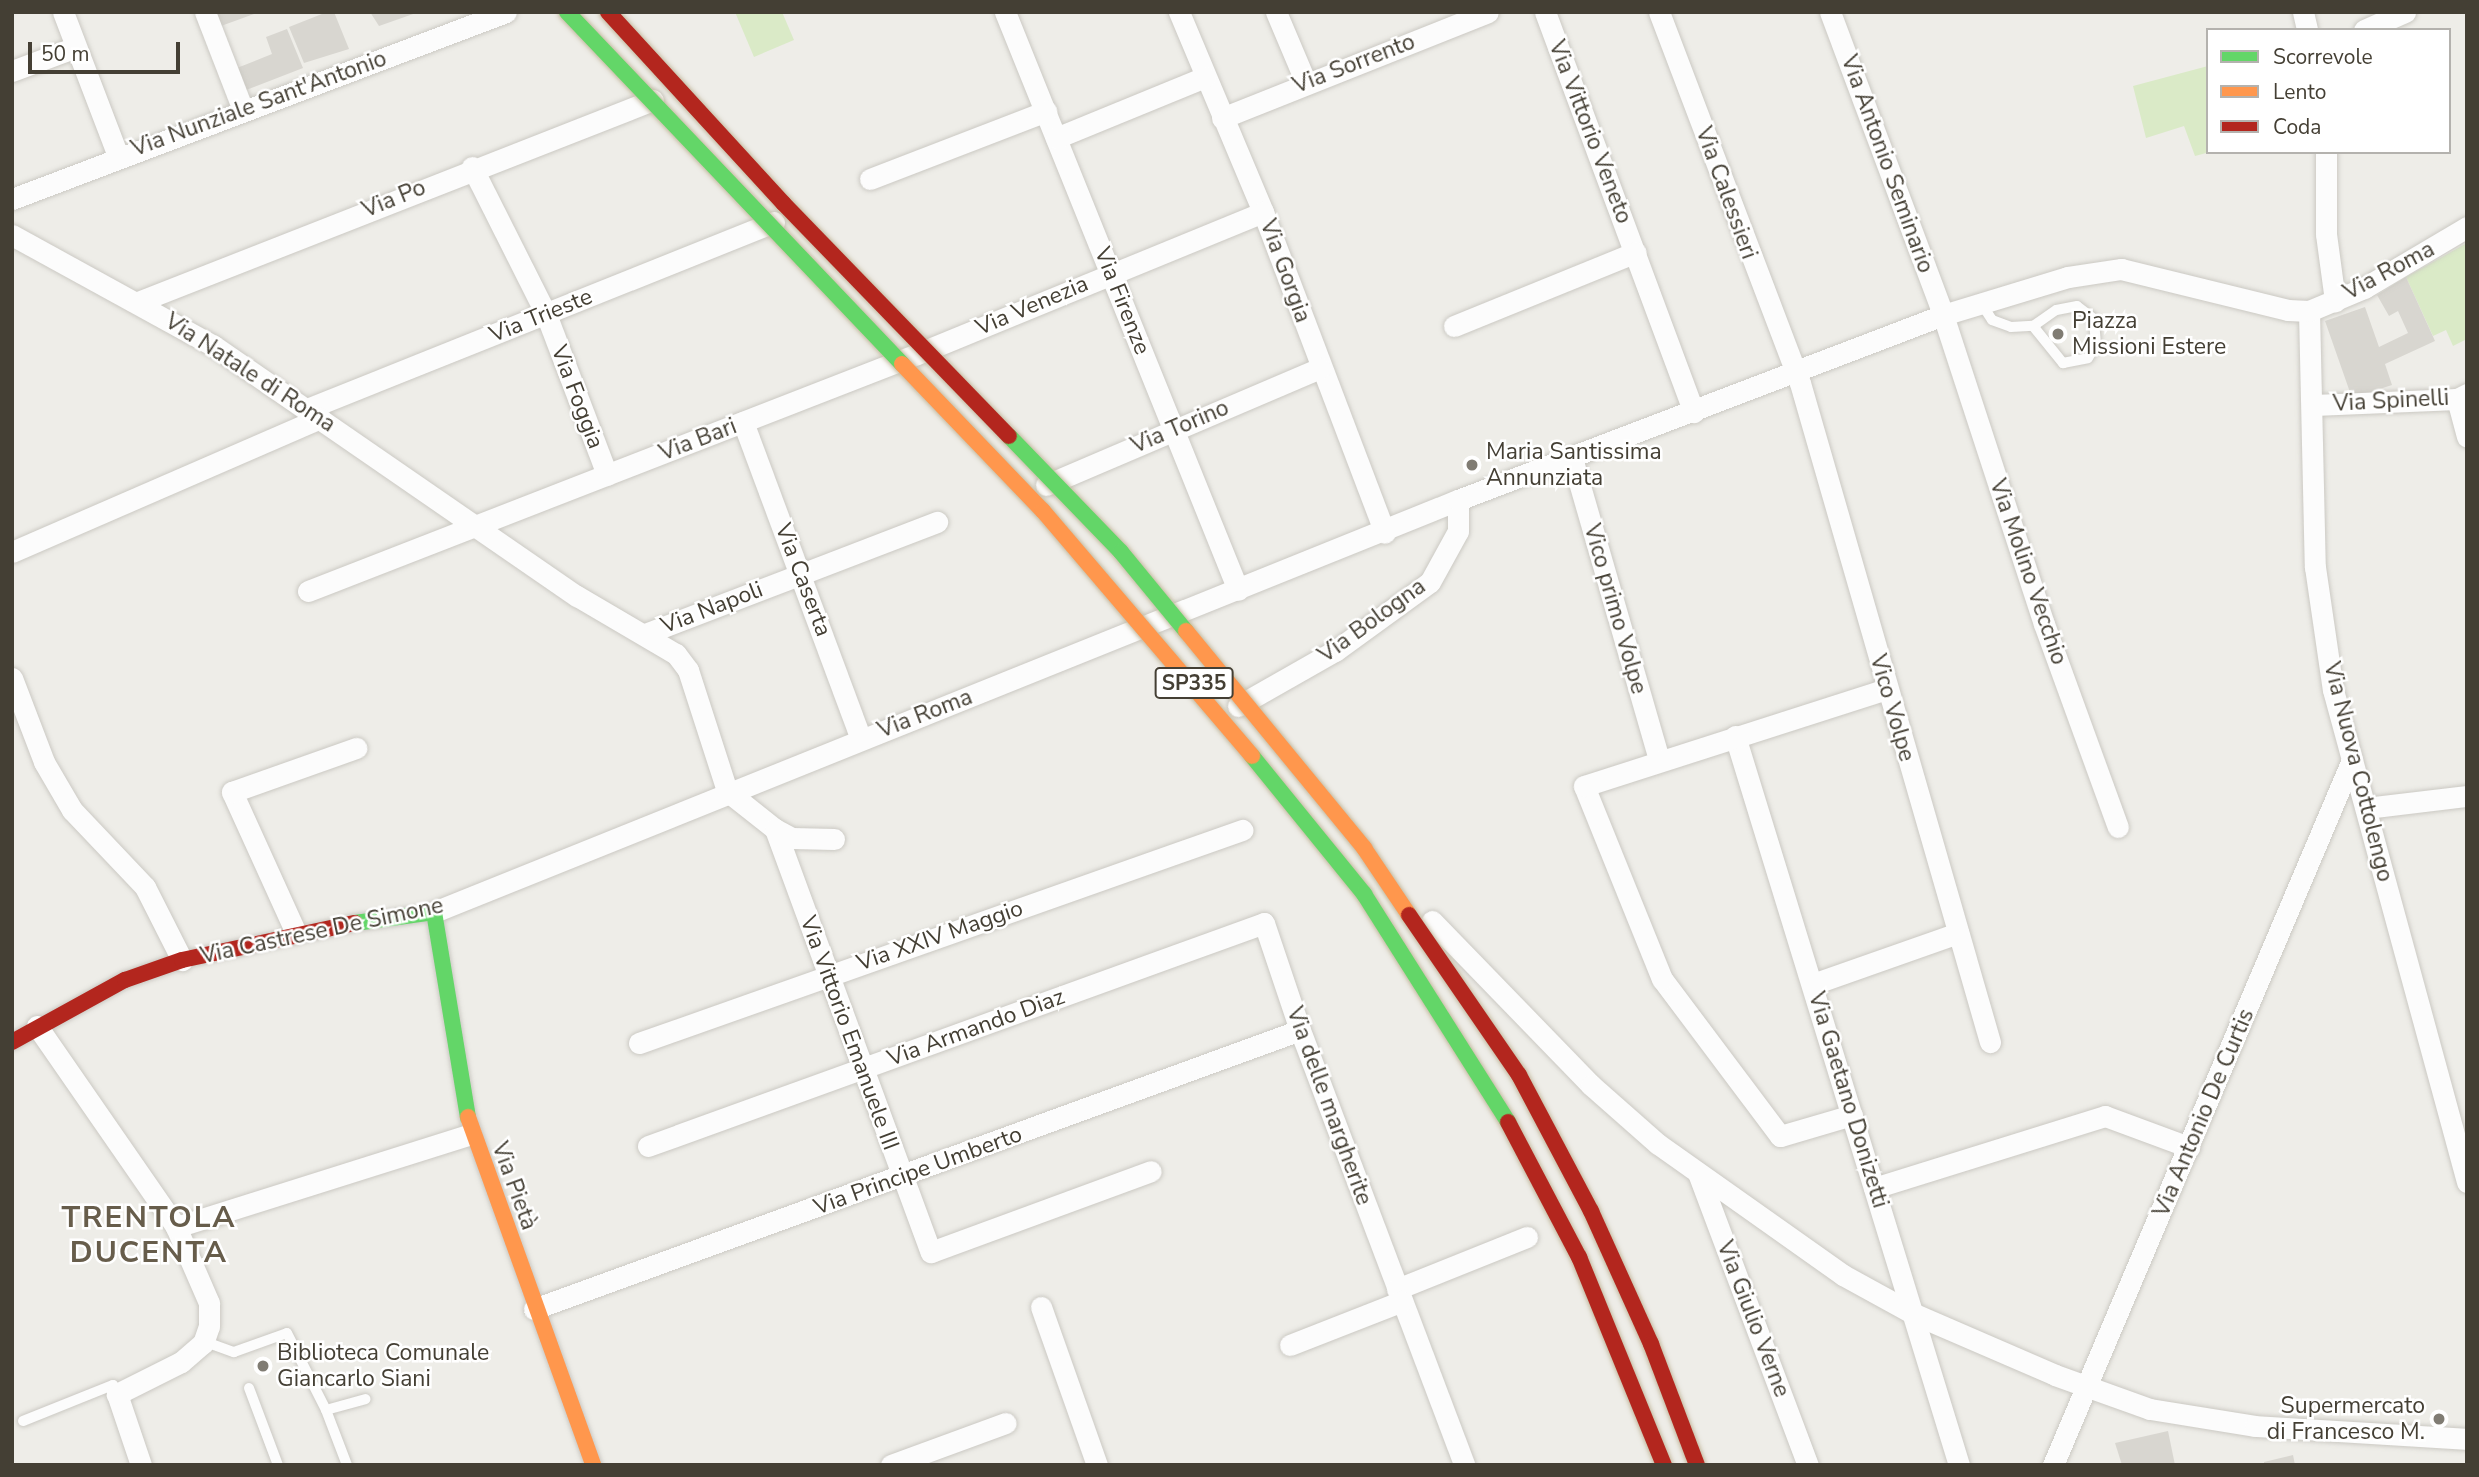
<!DOCTYPE html>
<html>
<head>
<meta charset="utf-8">
<style>
	body { margin:0 }
	#map { position:relative; width:2479px; height:1477px; overflow:hidden; background:#eeede8; font-family:"Nunito Sans",sans-serif }
	div>[style] { position:absolute }
	[style*='--x'] { left:calc(var(--x)*1px); top:calc(var(--y)*1px); width:calc(var(--w)*1px); rotate:calc(var(--a)*1deg) }
	.green>* { inset:0; background:#daeac7 }
	.building>* { inset:0; background:#d8d6d0 }
	.roads { filter:drop-shadow(0 0 2px #cbc9c3) drop-shadow(0 0 2px #cbc9c3) }
	.lane>* { height:10px; margin:-5px; padding:0 5px; transform-origin:5px; border-radius:5px; background:#fcfcfc }
	.street>* { height:21px; margin:-10.5px; padding:0 10.5px; transform-origin:10.5px; border-radius:10.5px; background:#fcfcfc }
	.fast>* { height:16px; margin:-8px; padding:0 8px; transform-origin:8px; border-radius:8px; background:#63d668 }
	.slow>* { height:16px; margin:-8px; padding:0 8px; transform-origin:8px; border-radius:8px; background:#ff974d }
	.jam>* { height:16px; margin:-8px; padding:0 8px; transform-origin:8px; border-radius:8px; background:#b3261e }
	.bridges { filter:drop-shadow(0 0 2px #c6bca3) drop-shadow(0 0 2px #c6bca3) }
	.fast-bridge>* { height:16px; margin:-8px; padding:0 8px; transform-origin:8px; border-radius:8px; background:#63d668 }
	.slow-bridge>* { height:16px; margin:-8px; padding:0 8px; transform-origin:8px; border-radius:8px; background:#ff974d }
	.jam-bridge>* { height:16px; margin:-8px; padding:0 8px; transform-origin:8px; border-radius:8px; background:#b3261e }
	.dots>* { width:19px; height:19px; translate:-50% -50%; box-sizing:border-box; border:4px solid #fff; border-radius:50% }
	span { translate:-50% -50%; white-space:nowrap; text-align:center; line-height:1.15; -webkit-text-stroke:5px #fff; paint-order:stroke }
	.shield-label span { padding:2px 5px; background:#fff; border:2px solid; border-radius:5px; -webkit-text-stroke-width:0 }
	.shield-label { font-size:21px; color:#443f34; font-weight:700 }
	.street-label { font-size:23px; color:#443f34 }
	.poi-label { font-size:23px; color:#443f34 }
	.left { translate:0 -50%; text-align:left }
	.right { translate:-100% -50%; text-align:right }
	.district-label { font-size:30px; color:#675d4b; font-weight:700; letter-spacing:2px }
	.frame { position:absolute; inset:0; border:14px solid #443f34; pointer-events:none }
	.legend { position:absolute; left:2206px; top:28px; width:245px; height:126px; box-sizing:border-box; background:#fff; border:2px solid #b4b2ae; margin:0; padding:9px 12px; list-style:none; font-size:21px; color:#443f34 }
	.legend li { display:flex; align-items:center; gap:14px; height:35px }
	.legend b { width:35px; border:2px solid #b4b2ae }
	.scale { position:absolute; left:28px; top:42px; width:152px; height:32px; box-sizing:border-box; border:4px solid #443f34; border-top:0; padding-left:9px; font-size:21px; line-height:24px; white-space:nowrap; color:#443f34; -webkit-text-stroke:5px #fff; paint-order:stroke }
</style>
</head>
<body>
<div id="map">
	<div class="green">
		<div style="clip-path:polygon(735px 12px,782px 12px,794px 40px,754px 57px)"></div>
		<div style="clip-path:polygon(2208px 66px,2210px 152px,2195px 156px,2184px 126px,2146px 138px,2133px 86px)"></div>
		<div style="clip-path:polygon(2467px 243px,2467px 339px,2453px 346px,2446px 330px,2433px 336px,2406px 277px)"></div>
	</div>
	<div class="building">
		<div style="clip-path:polygon(216px 12px,257px 12px,257px 13px,221px 26px)"></div>
		<div style="clip-path:polygon(327px 12px,334px 12px,349px 49px,304px 63px,289px 27px)"></div>
		<div style="clip-path:polygon(370px 12px,416px 12px,416px 13px,379px 26px)"></div>
		<div style="clip-path:polygon(287px 29px,303px 68px,246px 90px,237px 68px,272px 54px,266px 37px)"></div>
		<div style="clip-path:polygon(2406px 277px,2435px 341px,2385px 364px,2392px 385px,2352px 398px,2325px 321px,2365px 307px,2379px 347px,2408px 333px,2398px 311px,2389px 316px,2377px 295px)"></div>
		<div style="clip-path:polygon(2168px 1431px,2175px 1465px,2122px 1465px,2115px 1443px)"></div>
		<div style="clip-path:polygon(2293px 1455px,2295px 1465px,2264px 1465px,2264px 1462px)"></div>
	</div>
	<div class="roads">
		<div class="lane">
			<div style="--x:1981;--y:303;--w:20;--a:57"></div>
			<div style="--x:1992;--y:320;--w:20;--a:20"></div>
			<div style="--x:2011;--y:327;--w:22;--a:-3"></div>
			<div style="--x:2033;--y:326;--w:48;--a:51"></div>
			<div style="--x:2063;--y:363;--w:25;--a:-11"></div>
			<div style="--x:2088;--y:358;--w:16;--a:-60"></div>
			<div style="--x:2096;--y:344;--w:25;--a:-95"></div>
			<div style="--x:2094;--y:319;--w:21;--a:-143"></div>
			<div style="--x:2077;--y:306;--w:21;--a:169"></div>
			<div style="--x:2056;--y:310;--w:28;--a:145"></div>
			<div style="--x:203;--y:1341;--w:33;--a:20"></div>
			<div style="--x:234;--y:1352;--w:56;--a:-19.7"></div>
			<div style="--x:287;--y:1333;--w:86;--a:63.1"></div>
			<div style="--x:326;--y:1410;--w:59;--a:69.1"></div>
			<div style="--x:249;--y:1388;--w:82;--a:69.4"></div>
			<div style="--x:326;--y:1410;--w:41;--a:-15.4"></div>
			<div style="--x:23;--y:1421;--w:97;--a:-21.8"></div>
			<div style="--x:113;--y:1385;--w:10;--a:66"></div>
		</div>
		<div class="street">
			<div style="--x:63;--y:12;--w:154;--a:69.1"></div>
			<div style="--x:205;--y:12;--w:105;--a:68.8"></div>
			<div style="--x:1005;--y:12;--w:623;--a:68.04"></div>
			<div style="--x:1179;--y:12;--w:217;--a:67.2"></div>
			<div style="--x:1263;--y:212;--w:343;--a:69.2"></div>
			<div style="--x:1276;--y:12;--w:77;--a:67.1"></div>
			<div style="--x:1545;--y:12;--w:427;--a:69.6"></div>
			<div style="--x:1659;--y:12;--w:397;--a:69.2"></div>
			<div style="--x:1800;--y:383;--w:686;--a:73.92"></div>
			<div style="--x:1830;--y:12;--w:323;--a:69.5"></div>
			<div style="--x:1943;--y:315;--w:325;--a:71.9"></div>
			<div style="--x:2044;--y:624;--w:216;--a:70"></div>
			<div style="--x:2303;--y:12;--w:18;--a:77"></div>
			<div style="--x:2364;--y:30;--w:45;--a:-23.7"></div>
			<div style="--x:12;--y:71;--w:68;--a:-20.6"></div>
			<div style="--x:1222;--y:118;--w:286;--a:-21.7"></div>
			<div style="--x:1056;--y:138;--w:161;--a:-22.3"></div>
			<div style="--x:2326;--y:152;--w:82;--a:90"></div>
			<div style="--x:2326;--y:234;--w:68;--a:82.3"></div>
			<div style="--x:472;--y:167;--w:165;--a:63.3"></div>
			<div style="--x:546;--y:314;--w:172;--a:69.2"></div>
			<div style="--x:870;--y:179;--w:189;--a:-21.1"></div>
			<div style="--x:12;--y:199;--w:528;--a:-20.73"></div>
			<div style="--x:12;--y:235;--w:230;--a:28.8"></div>
			<div style="--x:214;--y:346;--w:441;--a:34.6"></div>
			<div style="--x:577;--y:596;--w:115;--a:30.4"></div>
			<div style="--x:676;--y:654;--w:20;--a:53"></div>
			<div style="--x:688;--y:670;--w:127;--a:72.1"></div>
			<div style="--x:138;--y:302;--w:553;--a:-21.42"></div>
			<div style="--x:2309;--y:311;--w:256;--a:88.7"></div>
			<div style="--x:2315;--y:567;--w:124;--a:81.7"></div>
			<div style="--x:2333;--y:690;--w:510;--a:74.76"></div>
			<div style="--x:1454;--y:326;--w:196;--a:-22.1"></div>
			<div style="--x:2457;--y:399;--w:39;--a:75"></div>
			<div style="--x:2314;--y:405;--w:143;--a:-2.4"></div>
			<div style="--x:2457;--y:399;--w:11;--a:-27"></div>
			<div style="--x:307;--y:409;--w:503;--a:-21.82"></div>
			<div style="--x:743;--y:422;--w:338;--a:69.6"></div>
			<div style="--x:1572;--y:458;--w:314;--a:73.9"></div>
			<div style="--x:1046;--y:485;--w:298;--a:-23.1"></div>
			<div style="--x:12;--y:552;--w:336;--a:-23.5"></div>
			<div style="--x:308;--y:591;--w:653;--a:-21.26"></div>
			<div style="--x:917;--y:354;--w:374;--a:-22.3"></div>
			<div style="--x:645;--y:634;--w:313;--a:-21"></div>
			<div style="--x:12;--y:678;--w:90;--a:69.1"></div>
			<div style="--x:44;--y:762;--w:56;--a:59.7"></div>
			<div style="--x:72;--y:810;--w:106;--a:46.5"></div>
			<div style="--x:145;--y:887;--w:82;--a:63.1"></div>
			<div style="--x:1238;--y:706;--w:112;--a:-29.6"></div>
			<div style="--x:1335;--y:651;--w:117;--a:-36"></div>
			<div style="--x:1430;--y:582;--w:58;--a:-61.2"></div>
			<div style="--x:1458;--y:531;--w:31;--a:-90"></div>
			<div style="--x:1735;--y:736;--w:763;--a:72.92"></div>
			<div style="--x:727;--y:791;--w:61;--a:38.4"></div>
			<div style="--x:775;--y:829;--w:451;--a:69.8"></div>
			<div style="--x:931;--y:1252;--w:234;--a:-20.2"></div>
			<div style="--x:2366;--y:808;--w:102;--a:-6.8"></div>
			<div style="--x:775;--y:829;--w:19;--a:28"></div>
			<div style="--x:792;--y:838;--w:42;--a:1.4"></div>
			<div style="--x:434;--y:912;--w:1104;--a:-21.92"></div>
			<div style="--x:1458;--y:500;--w:519;--a:-20.88"></div>
			<div style="--x:1943;--y:315;--w:131;--a:-16.9"></div>
			<div style="--x:2068;--y:277;--w:54;--a:-8.6"></div>
			<div style="--x:2121;--y:269;--w:172;--a:13.8"></div>
			<div style="--x:2288;--y:310;--w:21;--a:3"></div>
			<div style="--x:2309;--y:311;--w:60;--a:-22.7"></div>
			<div style="--x:2364;--y:288;--w:120;--a:-30.6"></div>
			<div style="--x:1432;--y:921;--w:228;--a:45.9"></div>
			<div style="--x:1591;--y:1085;--w:89;--a:41.4"></div>
			<div style="--x:1658;--y:1144;--w:227;--a:35.3"></div>
			<div style="--x:1843;--y:1275;--w:79;--a:28.8"></div>
			<div style="--x:1912;--y:1313;--w:156;--a:23.4"></div>
			<div style="--x:2055;--y:1375;--w:101;--a:19.7"></div>
			<div style="--x:2150;--y:1409;--w:106;--a:9.2"></div>
			<div style="--x:2255;--y:1426;--w:212;--a:3.5"></div>
			<div style="--x:296;--y:933;--w:155;--a:-114.4"></div>
			<div style="--x:232;--y:792;--w:132;--a:-19.5"></div>
			<div style="--x:1813;--y:984;--w:154;--a:-19.4"></div>
			<div style="--x:37;--y:1026;--w:244;--a:55.3"></div>
			<div style="--x:176;--y:1227;--w:83;--a:66.5"></div>
			<div style="--x:209;--y:1303;--w:23;--a:90"></div>
			<div style="--x:209;--y:1326;--w:18;--a:109"></div>
			<div style="--x:203;--y:1343;--w:29;--a:139"></div>
			<div style="--x:181;--y:1362;--w:72;--a:153.4"></div>
			<div style="--x:117;--y:1394;--w:75;--a:71.3"></div>
			<div style="--x:639;--y:1043;--w:640;--a:-19.45"></div>
			<div style="--x:1852;--y:1115;--w:75;--a:163.7"></div>
			<div style="--x:1780;--y:1136;--w:196;--a:-126.9"></div>
			<div style="--x:1662;--y:979;--w:208;--a:-112"></div>
			<div style="--x:1584;--y:786;--w:317;--a:-17.8"></div>
			<div style="--x:648;--y:1146;--w:655;--a:-19.9"></div>
			<div style="--x:1264;--y:923;--w:113;--a:71.4"></div>
			<div style="--x:1300;--y:1030;--w:465;--a:69.3"></div>
			<div style="--x:1698;--y:1173;--w:312;--a:69.4"></div>
			<div style="--x:1874;--y:1188;--w:242;--a:-17.3"></div>
			<div style="--x:2105;--y:1116;--w:90;--a:20.3"></div>
			<div style="--x:176;--y:1227;--w:309;--a:-17.5"></div>
			<div style="--x:1397;--y:1289;--w:140;--a:-21.8"></div>
			<div style="--x:1041;--y:1307;--w:168;--a:70.5"></div>
			<div style="--x:534;--y:1309;--w:815;--a:-20.01"></div>
			<div style="--x:1290;--y:1345;--w:120;--a:-21.4"></div>
			<div style="--x:891;--y:1465;--w:122;--a:-20.1"></div>
			<div style="--x:2053;--y:1465;--w:766;--a:-67.02"></div>
		</div>
		<div class="fast">
			<div style="--x:355;--y:923;--w:80;--a:-7.9"></div>
			<div style="--x:434;--y:912;--w:208;--a:80.6"></div>
		</div>
		<div class="slow">
			<div style="--x:468;--y:1117;--w:370;--a:70.2"></div>
		</div>
		<div class="jam">
			<div style="--x:12;--y:1042;--w:129;--a:-28.8"></div>
			<div style="--x:125;--y:980;--w:60;--a:-19.3"></div>
			<div style="--x:182;--y:960;--w:177;--a:-12.1"></div>
		</div>
	</div>
	<div class="bridges">
		<div class="fast-bridge">
			<div style="--x:567;--y:12;--w:486;--a:46.4"></div>
			<div style="--x:1009;--y:436;--w:161;--a:46"></div>
			<div style="--x:1121;--y:552;--w:102;--a:50.6"></div>
			<div style="--x:1252;--y:756;--w:178;--a:50.9"></div>
			<div style="--x:1364;--y:894;--w:270;--a:57.7"></div>
		</div>
		<div class="slow-bridge">
			<div style="--x:902;--y:364;--w:204;--a:46.2"></div>
			<div style="--x:1043;--y:511;--w:322;--a:49.5"></div>
			<div style="--x:1186;--y:631;--w:281;--a:50.6"></div>
			<div style="--x:1364;--y:848;--w:81;--a:56.1"></div>
		</div>
		<div class="jam-bridge">
			<div style="--x:608;--y:12;--w:260;--a:47.5"></div>
			<div style="--x:784;--y:204;--w:323;--a:45.9"></div>
			<div style="--x:1409;--y:915;--w:194;--a:55.5"></div>
			<div style="--x:1519;--y:1075;--w:154;--a:62.1"></div>
			<div style="--x:1591;--y:1211;--w:146;--a:65.7"></div>
			<div style="--x:1651;--y:1344;--w:129;--a:69.2"></div>
			<div style="--x:1508;--y:1122;--w:153;--a:62.3"></div>
			<div style="--x:1579;--y:1257;--w:225;--a:67.8"></div>
		</div>
	</div>
	<div class="dots">
		<div style="left:2058px;top:334px;background:#807c73"></div>
		<div style="left:1472px;top:465px;background:#807c73"></div>
		<div style="left:263px;top:1366px;background:#807c73"></div>
		<div style="left:2439px;top:1419px;background:#807c73"></div>
	</div>
	<div class="shield-label">
		<span style="left:1194px;top:683px">SP335</span>
	</div>
	<div class="street-label">
		<span style="left:1354px;top:64px;rotate:-21deg">Via Sorrento</span>
		<span style="left:259px;top:104px;rotate:-20deg">Via Nunziale Sant'Antonio</span>
		<span style="left:1590px;top:132px;rotate:69deg">Via Vittorio Veneto</span>
		<span style="left:1887px;top:164px;rotate:70deg">Via Antonio Seminario</span>
		<span style="left:1726px;top:193px;rotate:70deg">Via Calessieri</span>
		<span style="left:394px;top:199px;rotate:-22deg">Via Po</span>
		<span style="left:1285px;top:271px;rotate:70deg">Via Gorgia</span>
		<span style="left:2389px;top:271px;rotate:-28deg">Via Roma</span>
		<span style="left:1122px;top:301px;rotate:68deg">Via Firenze</span>
		<span style="left:1032px;top:306px;rotate:-23deg">Via Venezia</span>
		<span style="left:541px;top:316px;rotate:-22deg">Via Trieste</span>
		<span style="left:250px;top:373px;rotate:33deg">Via Natale di Roma</span>
		<span style="left:577px;top:397px;rotate:69deg">Via Foggia</span>
		<span style="left:2391px;top:401px;rotate:-3deg">Via Spinelli</span>
		<span style="left:1180px;top:427px;rotate:-23deg">Via Torino</span>
		<span style="left:698px;top:440px;rotate:-21deg">Via Bari</span>
		<span style="left:2028px;top:572px;rotate:71deg">Via Molino Vecchio</span>
		<span style="left:803px;top:580px;rotate:69deg">Via Caserta</span>
		<span style="left:712px;top:608px;rotate:-21deg">Via Napoli</span>
		<span style="left:1615px;top:609px;rotate:74deg">Vico primo Volpe</span>
		<span style="left:1372px;top:621px;rotate:-36deg">Via Bologna</span>
		<span style="left:1892px;top:708px;rotate:74deg">Vico Volpe</span>
		<span style="left:925px;top:714px;rotate:-21deg">Via Roma</span>
		<span style="left:2358px;top:772px;rotate:76deg">Via Nuova Cottolengo</span>
		<span style="left:322px;top:931px;rotate:-12deg">Via Castrese De Simone</span>
		<span style="left:940px;top:936px;rotate:-19deg">Via XXIV Maggio</span>
		<span style="left:976px;top:1028px;rotate:-20deg">Via Armando Diaz</span>
		<span style="left:849px;top:1033px;rotate:70deg">Via Vittorio Emanuele III</span>
		<span style="left:1848px;top:1100px;rotate:73deg">Via Gaetano Donizetti</span>
		<span style="left:1329px;top:1106px;rotate:70deg">Via delle margherite</span>
		<span style="left:2204px;top:1113px;rotate:-67deg">Via Antonio De Curtis</span>
		<span style="left:918px;top:1171px;rotate:-20deg">Via Principe Umberto</span>
		<span style="left:514px;top:1186px;rotate:70deg">Via Pietà</span>
		<span style="left:1753px;top:1319px;rotate:69deg">Via Giulio Verne</span>
	</div>
	<div class="poi-label">
		<span class="left" style="left:2072px;top:334px">Piazza<br>Missioni Estere</span>
		<span class="left" style="left:1486px;top:465px">Maria Santissima<br>Annunziata</span>
		<span class="left" style="left:277px;top:1366px">Biblioteca Comunale<br>Giancarlo Siani</span>
		<span class="right" style="left:2425px;top:1419px">Supermercato<br>di Francesco M.</span>
	</div>
	<div class="district-label">
		<span style="left:149px;top:1235px">TRENTOLA<br>DUCENTA</span>
	</div>
	<div class="frame"></div>
	<ul class="legend">
	<li><b style="height:9px;background:#63d668"></b>Scorrevole</li>
	<li><b style="height:9px;background:#ff974d"></b>Lento</li>
	<li><b style="height:9px;background:#b3261e"></b>Coda</li>
	</ul>
	<div class="scale">50 m</div>
</div>
</body>
</html>
